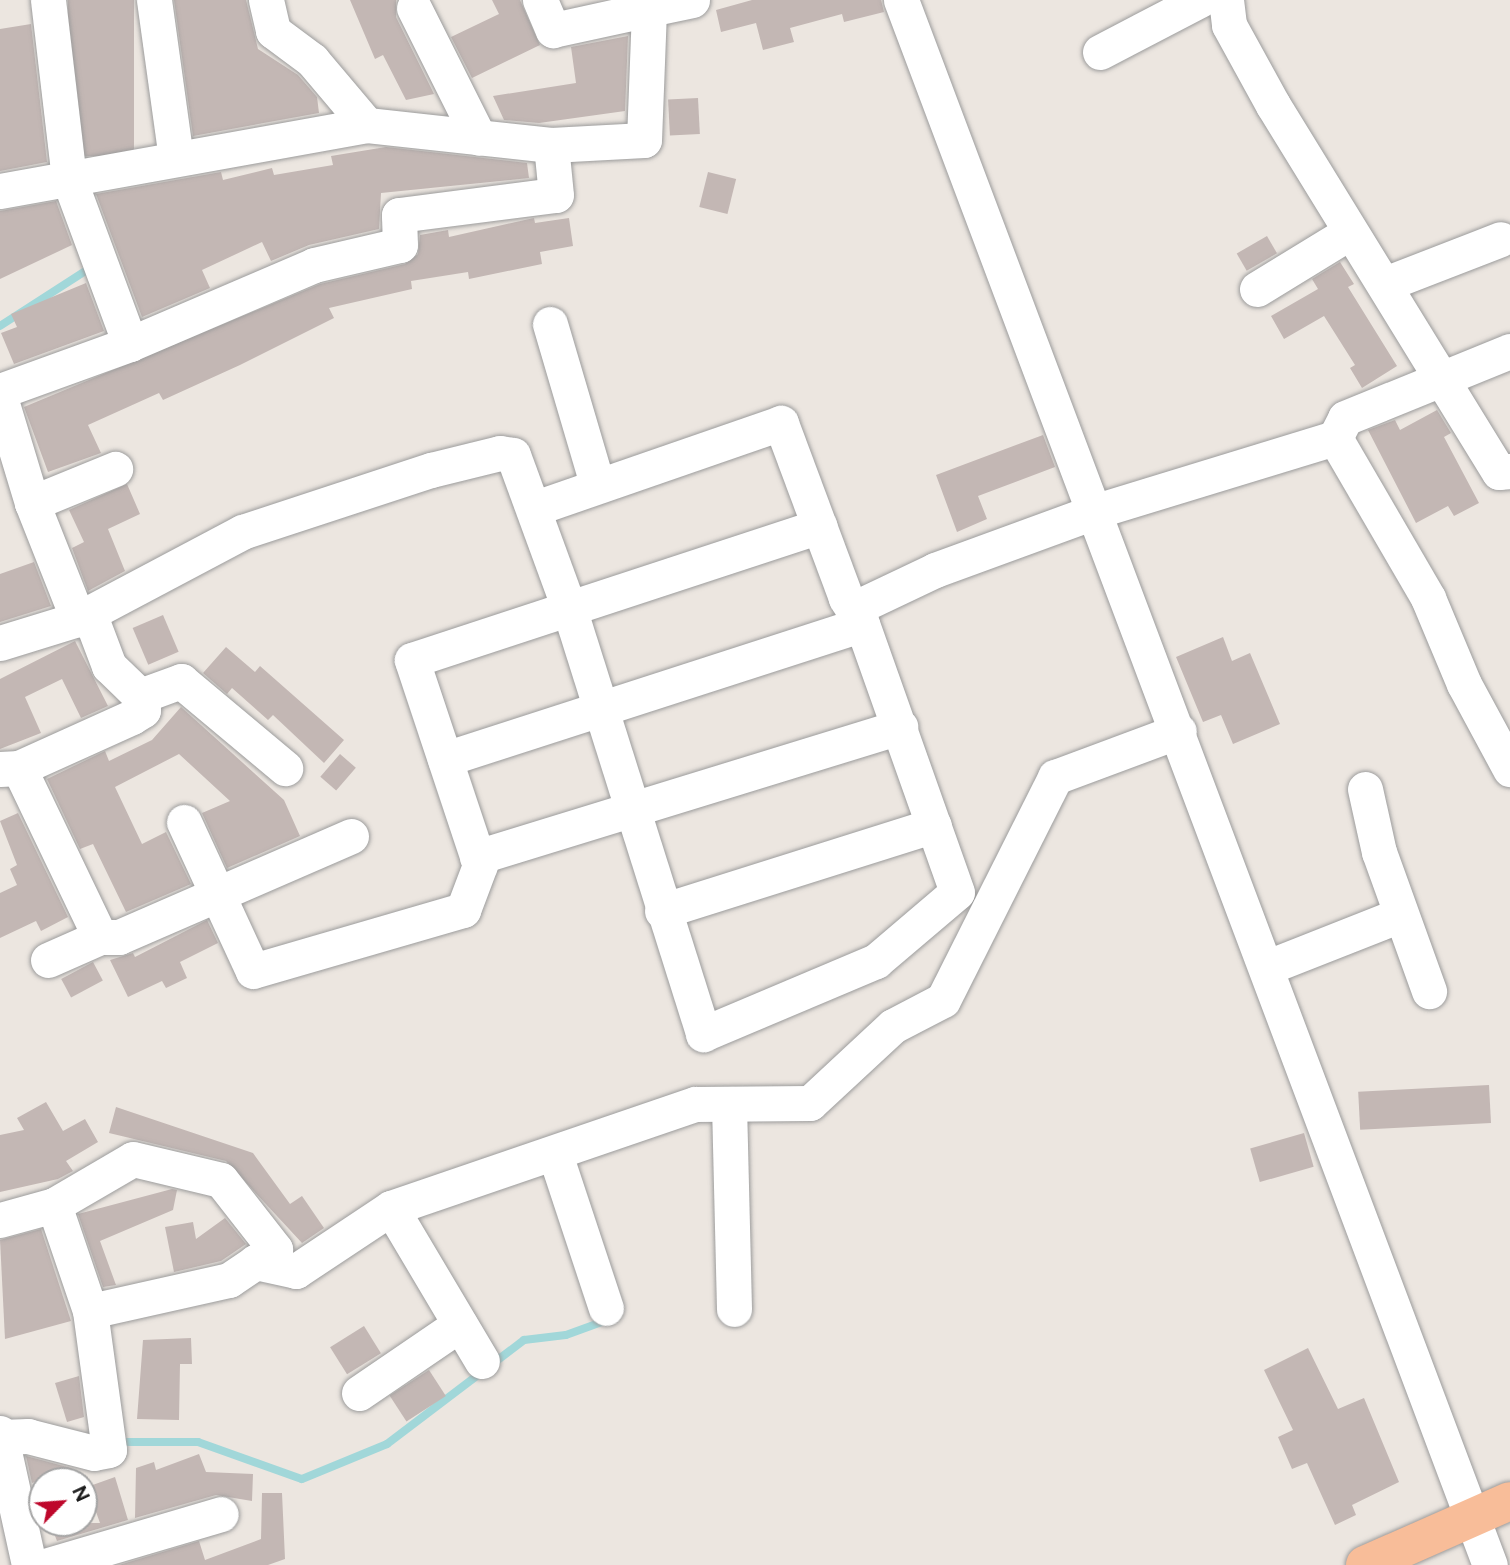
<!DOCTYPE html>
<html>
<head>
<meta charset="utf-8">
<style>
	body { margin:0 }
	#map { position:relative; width:1510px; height:1565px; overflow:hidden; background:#ece6e0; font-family:Figtree,sans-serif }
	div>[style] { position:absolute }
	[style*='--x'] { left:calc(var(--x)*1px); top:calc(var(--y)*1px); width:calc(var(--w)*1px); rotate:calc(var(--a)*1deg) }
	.stream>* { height:8px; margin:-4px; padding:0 4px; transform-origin:4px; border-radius:4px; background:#a1d7d9 }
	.building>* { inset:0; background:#c3b7b4; transform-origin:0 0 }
	.roads { filter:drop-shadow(0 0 2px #9c9c9c) drop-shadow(0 0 2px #9c9c9c) }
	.minor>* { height:35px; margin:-17.5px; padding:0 17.5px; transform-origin:17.5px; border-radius:17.5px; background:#fff }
	.major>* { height:38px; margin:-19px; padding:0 19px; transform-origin:19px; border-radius:19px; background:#f8bd99 }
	span { translate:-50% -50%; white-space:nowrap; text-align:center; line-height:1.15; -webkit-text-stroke:5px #fff; paint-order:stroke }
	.north { position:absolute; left:28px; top:1467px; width:70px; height:70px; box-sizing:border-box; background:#fff; border:2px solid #a4a4a4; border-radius:50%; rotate:65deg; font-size:19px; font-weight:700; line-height:28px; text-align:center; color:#1b1b1b }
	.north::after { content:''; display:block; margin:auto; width:24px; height:32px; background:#be072b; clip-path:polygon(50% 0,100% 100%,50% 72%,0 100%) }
</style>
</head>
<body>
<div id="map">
	<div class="stream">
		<div style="--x:0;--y:326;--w:111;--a:-32.8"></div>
		<div style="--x:115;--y:1442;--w:83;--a:0"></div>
		<div style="--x:198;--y:1442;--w:110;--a:19.6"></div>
		<div style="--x:302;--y:1479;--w:92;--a:-22.4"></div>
		<div style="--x:387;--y:1444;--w:172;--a:-37.2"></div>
		<div style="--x:524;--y:1340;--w:42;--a:-6.8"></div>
		<div style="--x:566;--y:1335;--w:38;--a:-20"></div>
	</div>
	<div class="building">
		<div style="left:68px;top:0;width:66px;height:156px"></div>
		<div style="clip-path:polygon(174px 0,246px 0,258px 49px,298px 75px,317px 97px,319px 113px,193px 136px)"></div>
		<div style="clip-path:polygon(350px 0,396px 0,396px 17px,434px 94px,406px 100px,383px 55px,375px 59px)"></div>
		<div style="clip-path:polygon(492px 0,520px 0,540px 45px,472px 78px,451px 37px,499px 14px)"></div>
		<div style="clip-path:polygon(752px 0,881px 0,884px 12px,844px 22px,842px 14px,790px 28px,794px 42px,763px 50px,756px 23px,721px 32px,716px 10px)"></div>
		<div style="clip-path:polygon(31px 24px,47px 162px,0 171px,0 29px)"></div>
		<div style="clip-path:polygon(628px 36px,625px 111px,539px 123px,504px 120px,493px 96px,576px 83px,571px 47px)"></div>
		<div style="left:698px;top:98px;width:36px;height:30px;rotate:87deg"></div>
		<div style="clip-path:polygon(386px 147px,527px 163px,529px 178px,381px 193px,379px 229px,309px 245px,271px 261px,262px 242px,202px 270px,210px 288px,142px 317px,96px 194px,221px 172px,223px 180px,272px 168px,274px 175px,333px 165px,331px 156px)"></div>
		<div style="left:708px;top:172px;width:29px;height:36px;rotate:14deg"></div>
		<div style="clip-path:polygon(56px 201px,72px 245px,0 279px,0 211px)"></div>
		<div style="clip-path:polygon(534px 218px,535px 223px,569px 218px,573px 246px,540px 252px,542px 264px,469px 279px,468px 272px,411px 281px,412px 289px,329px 308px,334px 318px,240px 365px,163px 400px,159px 393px,88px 425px,101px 453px,48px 472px,24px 407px,320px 284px,405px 264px,418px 254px,420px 235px,448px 230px,449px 237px)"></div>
		<div style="left:1267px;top:236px;width:20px;height:35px;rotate:60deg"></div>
		<div style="clip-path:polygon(1340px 262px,1354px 284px,1348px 287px,1397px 366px,1362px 388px,1350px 368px,1355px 365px,1324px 316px,1284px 339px,1271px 316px,1318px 289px,1312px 279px)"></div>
		<div style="clip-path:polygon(86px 283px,104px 331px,14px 364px,1px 333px,17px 327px,11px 314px)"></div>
		<div style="clip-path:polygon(1437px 410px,1451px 433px,1444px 437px,1479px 503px,1454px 516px,1448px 506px,1416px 523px,1368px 430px,1395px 420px,1400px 430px)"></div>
		<div style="clip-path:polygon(1043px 435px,1055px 467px,978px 496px,987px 519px,957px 532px,936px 475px)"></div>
		<div style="clip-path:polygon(127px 484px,140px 514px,108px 529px,125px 571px,88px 591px,72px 548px,84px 542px,69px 510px)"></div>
		<div style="clip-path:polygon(34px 562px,51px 606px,0 622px,0 574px)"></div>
		<div style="left:163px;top:615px;width:40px;height:33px;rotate:67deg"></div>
		<div style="clip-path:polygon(1223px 637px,1232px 661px,1250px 653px,1280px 724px,1233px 744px,1221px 715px,1203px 722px,1176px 657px)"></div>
		<div style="clip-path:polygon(75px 641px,108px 706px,81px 718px,62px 679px,25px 697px,41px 733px,0 749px,0 679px)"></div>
		<div style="clip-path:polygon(226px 647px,255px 672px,260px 666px,344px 740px,324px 763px,273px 715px,268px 720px,232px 688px,227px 694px,203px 673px)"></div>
		<div style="clip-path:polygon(181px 707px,284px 800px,300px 836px,227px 868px,202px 813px,230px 801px,179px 754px,115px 787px,142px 844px,166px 832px,191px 884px,126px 912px,93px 844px,80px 849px,47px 779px,105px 751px,109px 761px,152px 740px)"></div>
		<div style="left:340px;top:754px;width:21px;height:30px;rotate:41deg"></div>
		<div style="clip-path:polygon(18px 813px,68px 917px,41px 931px,36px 921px,0 938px,0 893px,17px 885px,10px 869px,17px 865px,0 821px)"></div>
		<div style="clip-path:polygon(207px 920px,218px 943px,180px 962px,187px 978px,166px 988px,162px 981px,128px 997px,110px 960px,133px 953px,135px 957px)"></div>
		<div style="left:93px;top:962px;width:21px;height:36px;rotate:62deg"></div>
		<div style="left:1489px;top:1085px;width:38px;height:131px;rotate:87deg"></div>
		<div style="clip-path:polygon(46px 1102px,63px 1131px,85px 1119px,98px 1142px,66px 1161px,73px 1171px,58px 1179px,0 1192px,0 1135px,24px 1130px,17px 1118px)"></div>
		<div style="clip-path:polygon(116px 1107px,253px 1153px,290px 1204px,302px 1196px,324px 1228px,302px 1243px,226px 1161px,109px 1133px)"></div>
		<div style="left:1304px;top:1133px;width:35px;height:56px;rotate:74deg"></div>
		<div style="clip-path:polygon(172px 1189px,177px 1190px,173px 1210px,100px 1241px,116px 1285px,103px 1287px,78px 1214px)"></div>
		<div style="clip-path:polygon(225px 1218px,246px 1244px,221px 1261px,174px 1272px,165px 1227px,193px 1222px,196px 1239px)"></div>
		<div style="clip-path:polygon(41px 1229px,71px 1321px,5px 1339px,0 1240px)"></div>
		<div style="left:364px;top:1326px;width:32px;height:40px;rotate:58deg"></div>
		<div style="clip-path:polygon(191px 1338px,192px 1364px,180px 1364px,179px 1420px,137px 1419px,143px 1340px)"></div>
		<div style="clip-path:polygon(1308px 1348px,1338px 1409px,1364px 1398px,1399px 1482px,1352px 1505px,1356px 1515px,1335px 1525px,1307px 1463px,1292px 1469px,1278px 1437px,1293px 1430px,1264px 1370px)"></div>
		<div style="left:429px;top:1370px;width:31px;height:47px;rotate:57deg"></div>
		<div style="clip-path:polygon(79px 1376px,84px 1417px,67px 1422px,55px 1383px)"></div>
		<div style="clip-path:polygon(199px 1454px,206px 1472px,253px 1474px,252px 1501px,216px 1495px,135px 1518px,136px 1468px,154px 1462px,156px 1470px)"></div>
		<div style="clip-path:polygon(26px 1456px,71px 1468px,72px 1469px,32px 1483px)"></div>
		<div style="clip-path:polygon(115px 1477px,128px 1520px,57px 1541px,50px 1523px,100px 1523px,87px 1487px)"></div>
		<div style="clip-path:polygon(262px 1493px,282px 1493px,285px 1559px,268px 1565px,119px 1565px,199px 1541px,205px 1560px,261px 1539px)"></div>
	</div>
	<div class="roads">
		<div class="minor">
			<div style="--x:48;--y:0;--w:180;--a:83.3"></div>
			<div style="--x:69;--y:179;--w:176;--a:69.7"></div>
			<div style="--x:154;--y:0;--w:160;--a:82.1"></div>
			<div style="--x:266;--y:0;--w:32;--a:77"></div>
			<div style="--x:273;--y:31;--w:49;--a:36.6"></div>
			<div style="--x:312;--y:60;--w:85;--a:49.8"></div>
			<div style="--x:540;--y:0;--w:33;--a:67"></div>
			<div style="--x:553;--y:30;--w:98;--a:-12.3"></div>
			<div style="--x:901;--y:0;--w:1672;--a:69.38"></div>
			<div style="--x:1226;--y:0;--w:25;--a:83"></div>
			<div style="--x:1229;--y:25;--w:91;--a:61.2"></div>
			<div style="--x:1273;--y:105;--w:431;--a:58.4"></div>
			<div style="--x:1499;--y:472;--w:11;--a:-5"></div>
			<div style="--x:414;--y:8;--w:145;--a:63.4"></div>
			<div style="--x:1100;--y:52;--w:113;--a:-27.5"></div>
			<div style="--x:0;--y:191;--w:373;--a:-10.2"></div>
			<div style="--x:367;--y:125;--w:185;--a:6.2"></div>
			<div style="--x:551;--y:145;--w:93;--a:-3.1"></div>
			<div style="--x:644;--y:140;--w:131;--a:-87.8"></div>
			<div style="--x:649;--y:9;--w:44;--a:-11.8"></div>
			<div style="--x:1385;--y:284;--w:124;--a:-21.2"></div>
			<div style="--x:1257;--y:289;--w:109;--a:-31.5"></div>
			<div style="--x:550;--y:324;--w:167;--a:73.6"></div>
			<div style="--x:0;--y:391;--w:138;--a:-19.9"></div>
			<div style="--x:130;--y:344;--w:200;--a:-23.2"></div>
			<div style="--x:314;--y:265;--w:88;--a:-13.1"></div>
			<div style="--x:400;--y:245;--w:30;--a:-92"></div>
			<div style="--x:399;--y:215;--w:158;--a:-7.3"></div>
			<div style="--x:556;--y:195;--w:50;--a:-95.7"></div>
			<div style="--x:0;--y:397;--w:111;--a:73.2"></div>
			<div style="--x:32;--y:503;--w:125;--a:68.4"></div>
			<div style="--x:1335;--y:438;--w:22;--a:-63"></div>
			<div style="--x:1345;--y:418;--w:178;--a:-22.1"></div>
			<div style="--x:32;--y:503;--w:90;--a:-22.3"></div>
			<div style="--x:853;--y:609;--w:91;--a:-25.4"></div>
			<div style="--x:935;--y:570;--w:171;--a:-20.1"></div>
			<div style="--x:1096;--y:511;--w:250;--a:-17"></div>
			<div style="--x:1335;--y:438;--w:185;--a:59.8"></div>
			<div style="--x:1428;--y:598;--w:93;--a:67.3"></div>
			<div style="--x:1464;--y:684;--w:97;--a:61.6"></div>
			<div style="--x:89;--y:613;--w:57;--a:69.3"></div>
			<div style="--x:109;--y:666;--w:43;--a:44.1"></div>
			<div style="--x:140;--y:696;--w:44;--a:-20.1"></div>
			<div style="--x:181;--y:681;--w:136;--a:39.9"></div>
			<div style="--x:0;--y:643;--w:82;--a:-17.1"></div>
			<div style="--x:78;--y:619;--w:186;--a:-27.9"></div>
			<div style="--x:242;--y:532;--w:199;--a:-18.2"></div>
			<div style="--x:431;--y:470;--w:71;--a:-13.8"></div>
			<div style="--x:500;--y:453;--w:13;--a:9"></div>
			<div style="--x:513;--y:455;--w:163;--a:69.9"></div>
			<div style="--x:569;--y:608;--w:447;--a:72.5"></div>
			<div style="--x:703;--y:1034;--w:188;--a:-22.9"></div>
			<div style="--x:876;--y:961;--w:106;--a:-40.4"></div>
			<div style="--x:957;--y:892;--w:284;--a:-109.5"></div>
			<div style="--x:862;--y:624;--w:31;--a:-122"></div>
			<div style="--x:846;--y:598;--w:187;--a:-110.4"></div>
			<div style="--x:781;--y:423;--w:260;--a:160.9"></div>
			<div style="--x:445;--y:759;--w:438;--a:-17.9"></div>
			<div style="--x:19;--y:768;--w:187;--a:64.4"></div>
			<div style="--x:0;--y:769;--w:19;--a:-3"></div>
			<div style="--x:19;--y:768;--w:124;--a:-24.3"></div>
			<div style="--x:132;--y:717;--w:13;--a:-32"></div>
			<div style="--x:143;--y:710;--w:14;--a:-102"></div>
			<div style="--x:1365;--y:789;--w:65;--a:77.5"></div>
			<div style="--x:1379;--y:852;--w:148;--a:70.2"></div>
			<div style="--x:184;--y:822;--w:164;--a:65.2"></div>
			<div style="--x:253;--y:971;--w:219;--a:-16.2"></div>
			<div style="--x:463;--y:910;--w:48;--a:-69.3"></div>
			<div style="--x:480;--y:865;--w:216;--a:-108.4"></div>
			<div style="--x:412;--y:660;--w:429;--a:-18.2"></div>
			<div style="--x:477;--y:857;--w:443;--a:-17.1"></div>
			<div style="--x:662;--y:911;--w:285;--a:-17.5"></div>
			<div style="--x:48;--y:960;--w:57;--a:-23.9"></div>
			<div style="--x:100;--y:937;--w:19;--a:0"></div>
			<div style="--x:119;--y:937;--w:253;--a:-23.5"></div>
			<div style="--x:1268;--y:967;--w:142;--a:-21.5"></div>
			<div style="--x:729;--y:1104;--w:205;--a:88.6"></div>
			<div style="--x:555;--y:1154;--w:162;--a:71.7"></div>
			<div style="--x:54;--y:1205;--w:112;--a:71.2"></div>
			<div style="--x:391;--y:1208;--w:178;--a:59.3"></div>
			<div style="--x:0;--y:1220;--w:56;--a:-15.5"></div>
			<div style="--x:54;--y:1205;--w:91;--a:-30.2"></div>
			<div style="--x:133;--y:1159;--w:90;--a:13.4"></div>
			<div style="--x:221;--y:1180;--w:88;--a:52"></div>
			<div style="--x:275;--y:1249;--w:55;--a:146"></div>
			<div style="--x:229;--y:1280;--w:142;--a:167.4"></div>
			<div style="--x:90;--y:1311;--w:140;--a:82.2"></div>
			<div style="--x:109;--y:1450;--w:15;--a:169"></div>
			<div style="--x:94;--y:1453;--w:68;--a:-165.6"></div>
			<div style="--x:28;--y:1436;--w:28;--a:178"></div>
			<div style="--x:255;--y:1262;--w:42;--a:12.4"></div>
			<div style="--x:296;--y:1271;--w:114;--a:-33.6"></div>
			<div style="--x:391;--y:1208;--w:321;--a:-18.9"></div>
			<div style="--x:695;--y:1104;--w:115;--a:-0.5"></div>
			<div style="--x:810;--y:1103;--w:113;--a:-42.9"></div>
			<div style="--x:893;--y:1026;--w:56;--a:-27.5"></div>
			<div style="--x:943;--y:1000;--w:250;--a:-63.3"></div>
			<div style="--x:1055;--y:777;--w:132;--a:-20.4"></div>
			<div style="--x:359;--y:1393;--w:122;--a:-34.3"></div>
			<div style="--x:0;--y:1433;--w:135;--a:77.6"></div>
			<div style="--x:48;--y:1565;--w:180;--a:-16.4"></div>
		</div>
		<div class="major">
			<div style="--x:1365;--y:1565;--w:158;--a:-23.8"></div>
		</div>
	</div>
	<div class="north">N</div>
</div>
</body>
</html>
